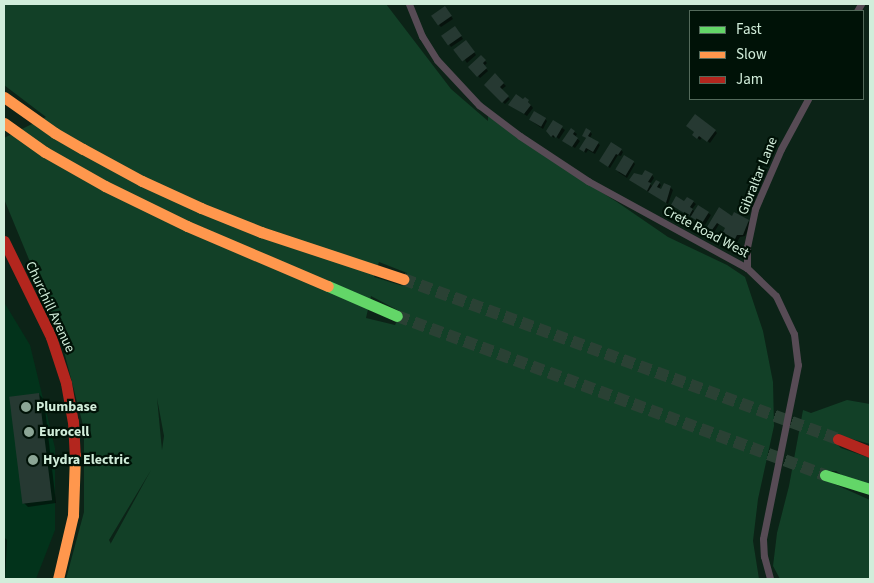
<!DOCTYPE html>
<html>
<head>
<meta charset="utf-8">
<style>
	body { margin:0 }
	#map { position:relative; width:874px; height:583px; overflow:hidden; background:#0c2317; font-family:"Source Sans 3",sans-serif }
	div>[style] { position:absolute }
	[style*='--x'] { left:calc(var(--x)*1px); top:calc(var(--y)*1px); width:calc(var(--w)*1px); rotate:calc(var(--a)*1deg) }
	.built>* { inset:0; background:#02331b }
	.green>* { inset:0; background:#124027 }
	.shadow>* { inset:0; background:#0007 }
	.building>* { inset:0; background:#263932; transform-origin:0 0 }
	.highway-tunnel>* { height:12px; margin-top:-6px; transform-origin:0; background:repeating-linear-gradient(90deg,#2a4134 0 12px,transparent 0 18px) }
	.street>* { height:7px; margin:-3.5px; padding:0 3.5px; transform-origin:3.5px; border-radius:3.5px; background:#574b55 }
	.fast>* { height:11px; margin:-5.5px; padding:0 5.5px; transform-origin:5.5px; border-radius:5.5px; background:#63d668 }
	.slow>* { height:11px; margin:-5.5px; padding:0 5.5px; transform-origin:5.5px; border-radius:5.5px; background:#ff974d }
	.jam>* { height:11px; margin:-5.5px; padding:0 5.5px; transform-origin:5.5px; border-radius:5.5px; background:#b3261e }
	.fast-bridge>* { height:11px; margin:-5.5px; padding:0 5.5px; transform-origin:5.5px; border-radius:5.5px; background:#63d668 }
	.slow-bridge>* { height:11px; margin:-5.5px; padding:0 5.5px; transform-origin:5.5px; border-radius:5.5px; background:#ff974d }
	.dots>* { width:14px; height:14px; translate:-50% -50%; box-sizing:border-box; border:2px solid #001207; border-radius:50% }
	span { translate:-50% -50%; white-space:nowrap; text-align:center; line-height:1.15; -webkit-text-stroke:4.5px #001207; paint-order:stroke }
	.street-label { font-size:14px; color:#d1edda }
	.poi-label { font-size:14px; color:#d1edda; font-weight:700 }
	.left { translate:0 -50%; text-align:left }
	.frame { position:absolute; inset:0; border:5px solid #d1edda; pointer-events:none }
	.legend { position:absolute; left:689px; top:10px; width:175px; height:90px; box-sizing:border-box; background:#001207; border:1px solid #546a5b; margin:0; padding:6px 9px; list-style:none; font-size:15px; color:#d1edda }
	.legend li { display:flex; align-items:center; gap:10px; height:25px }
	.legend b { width:25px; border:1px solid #546a5b }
</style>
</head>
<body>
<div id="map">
	<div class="built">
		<div style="clip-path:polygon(4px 302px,30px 345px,55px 448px,55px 530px,36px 579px,4px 579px)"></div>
	</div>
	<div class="green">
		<div style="clip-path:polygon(evenodd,4px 4px,386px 4px,451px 89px,488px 121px,488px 116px,563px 168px,617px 202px,668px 237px,727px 265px,745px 277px,763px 331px,773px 382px,774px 426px,758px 499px,753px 541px,759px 579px,66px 579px,84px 512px,84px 429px,59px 332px,4px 199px,4px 138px,46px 117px,4px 85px,4px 4px,379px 262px,407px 273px,404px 284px,403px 286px,374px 277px,379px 262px,4px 4px,371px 296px,401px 312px,395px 325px,366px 318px,371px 296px,4px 4px,157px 398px,164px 436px,162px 450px,157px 398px,4px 4px,151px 470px,111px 543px,111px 544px,109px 540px,151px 470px)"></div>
		<div style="clip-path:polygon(847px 400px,870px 404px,870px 444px,837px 435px,834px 441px,841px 448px,870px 458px,870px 484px,843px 476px,836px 471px,830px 471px,823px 479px,870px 500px,870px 579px,780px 579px,773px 566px,777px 533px,789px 486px,803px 410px,811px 413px)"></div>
	</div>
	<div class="shadow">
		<div style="clip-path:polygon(447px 10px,453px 19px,441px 27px,439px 25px)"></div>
		<div style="clip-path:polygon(457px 30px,463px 39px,451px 47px,443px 35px)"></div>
		<div style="clip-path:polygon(468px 44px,476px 55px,467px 63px,465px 60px)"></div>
		<div style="clip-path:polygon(481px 57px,487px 63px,484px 66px,488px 71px,480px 78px,470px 67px)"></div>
		<div style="clip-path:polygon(495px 75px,506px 86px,501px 90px,510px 99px,505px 104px,485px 85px)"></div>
		<div style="clip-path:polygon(527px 100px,533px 108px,527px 116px,510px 105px)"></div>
		<div style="clip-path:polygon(545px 119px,547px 121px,543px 129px,530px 120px)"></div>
		<div style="clip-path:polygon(553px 122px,565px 130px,559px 139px,555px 136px,554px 138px,547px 131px)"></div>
		<div style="clip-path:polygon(715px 131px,717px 133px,710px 143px,702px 137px,700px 140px,694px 135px)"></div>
		<div style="clip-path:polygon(574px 132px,577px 134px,575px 137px,580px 141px,575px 148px,564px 141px)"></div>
		<div style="clip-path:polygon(590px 132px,592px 134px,590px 138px,600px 145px,595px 154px,588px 150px,586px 153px,581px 149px,587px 139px,583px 136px)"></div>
		<div style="clip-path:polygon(621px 150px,623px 152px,621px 156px,618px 155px,610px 168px,603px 163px)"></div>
		<div style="clip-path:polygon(633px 162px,635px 164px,627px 178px,618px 172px)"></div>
		<div style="clip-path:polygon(652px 175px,654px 178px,650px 184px,653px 187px,659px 183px,661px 185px,659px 189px,661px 190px,670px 187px,673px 190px,668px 204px,633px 182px,643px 176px)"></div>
		<div style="clip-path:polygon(688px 198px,696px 204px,692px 209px,695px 212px,708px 213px,711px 215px,705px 225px,672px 205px,685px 203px)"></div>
		<div style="clip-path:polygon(719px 209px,733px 217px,735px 213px,751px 223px,745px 236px,740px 237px,737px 242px,723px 234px,726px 228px,719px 224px,715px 231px,711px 229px)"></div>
		<div style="clip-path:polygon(39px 394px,44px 400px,56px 503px,28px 507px,24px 503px)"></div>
		<div style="clip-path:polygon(4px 537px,7px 540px,5px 579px,4px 579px)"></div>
	</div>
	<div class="building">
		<div style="left:445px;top:6px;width:12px;height:17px;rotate:55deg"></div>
		<div style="left:455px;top:26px;width:12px;height:17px;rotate:55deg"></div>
		<div style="left:466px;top:40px;width:15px;height:16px;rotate:53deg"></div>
		<div style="clip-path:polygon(481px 55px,486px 60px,483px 63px,487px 68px,477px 77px,468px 67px)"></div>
		<div style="clip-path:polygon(495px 73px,504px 83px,500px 87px,509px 96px,502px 103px,484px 85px)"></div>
		<div style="clip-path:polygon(516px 94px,523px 99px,525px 97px,529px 100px,528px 102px,531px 105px,524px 114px,508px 105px)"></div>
		<div style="left:534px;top:111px;width:14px;height:10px;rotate:30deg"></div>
		<div style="clip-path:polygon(695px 114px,716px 130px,707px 142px,699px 136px,697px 139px,692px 135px,694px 132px,686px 126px)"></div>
		<div style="clip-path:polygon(553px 120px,563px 126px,556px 138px,553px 135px,551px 137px,546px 131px)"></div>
		<div style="clip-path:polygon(571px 128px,575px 131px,573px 134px,578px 138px,572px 147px,562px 141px)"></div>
		<div style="clip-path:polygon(586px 128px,591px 131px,588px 136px,599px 142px,593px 152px,586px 148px,584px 152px,579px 149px,586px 138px,582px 136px)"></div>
		<div style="clip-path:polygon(611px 142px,622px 149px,618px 155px,616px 154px,608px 167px,599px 161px)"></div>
		<div style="left:624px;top:155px;width:12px;height:17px;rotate:31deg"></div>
		<div style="clip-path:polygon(645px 170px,653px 174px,648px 182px,651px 183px,647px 191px,629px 180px,634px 173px,642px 175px)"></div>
		<div style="clip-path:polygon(656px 180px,660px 182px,657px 187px,661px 189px,664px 183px,671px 186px,666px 203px,648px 192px)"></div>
		<div style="clip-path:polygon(676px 196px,684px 201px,687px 197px,694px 201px,690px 207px,693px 209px,689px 216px,671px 205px)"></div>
		<div style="left:698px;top:205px;width:13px;height:14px;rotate:32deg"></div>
		<div style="clip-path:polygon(719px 207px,732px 216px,734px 212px,749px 220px,743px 235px,737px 235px,734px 241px,722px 234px,725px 228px,717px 223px,712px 230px,707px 227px)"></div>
		<div style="left:39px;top:393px;width:108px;height:30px;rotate:83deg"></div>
	</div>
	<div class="highway-tunnel">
		<div style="--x:403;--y:279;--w:463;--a:20.2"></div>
		<div style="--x:397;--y:316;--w:457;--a:20.4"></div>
	</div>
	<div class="street">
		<div style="--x:409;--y:4;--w:35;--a:68"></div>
		<div style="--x:422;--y:36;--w:28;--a:58"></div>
		<div style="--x:437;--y:60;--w:62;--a:47"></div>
		<div style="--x:479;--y:105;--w:51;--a:37.1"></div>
		<div style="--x:520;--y:136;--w:82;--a:33.5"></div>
		<div style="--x:588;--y:181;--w:181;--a:28.7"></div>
		<div style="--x:747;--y:268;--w:40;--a:44"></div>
		<div style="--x:776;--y:296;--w:42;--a:64.7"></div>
		<div style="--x:794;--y:334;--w:31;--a:83"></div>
		<div style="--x:798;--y:365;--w:177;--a:101.4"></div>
		<div style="--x:763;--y:539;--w:17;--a:87"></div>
		<div style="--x:764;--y:556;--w:24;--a:75"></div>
		<div style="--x:857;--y:11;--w:8;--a:-60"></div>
		<div style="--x:747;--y:268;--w:21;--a:-90"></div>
		<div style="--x:747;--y:247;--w:39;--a:-78"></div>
		<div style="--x:755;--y:209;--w:65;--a:-66.6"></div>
		<div style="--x:781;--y:149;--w:57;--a:-61.6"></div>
	</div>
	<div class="fast">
		<div style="--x:825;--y:475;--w:47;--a:17.3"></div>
	</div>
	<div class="slow">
		<div style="--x:4;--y:123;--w:50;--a:35.3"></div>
		<div style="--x:58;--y:579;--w:66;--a:-76.8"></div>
		<div style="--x:73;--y:515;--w:60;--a:-88.1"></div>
	</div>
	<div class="jam">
		<div style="--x:4;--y:241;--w:107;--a:63.9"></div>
		<div style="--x:51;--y:337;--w:48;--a:71.9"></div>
		<div style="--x:66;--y:383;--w:39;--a:80"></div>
		<div style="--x:73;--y:421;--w:34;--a:87"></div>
		<div style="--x:838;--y:439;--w:35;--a:22"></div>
	</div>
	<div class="fast-bridge">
		<div style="--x:328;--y:286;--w:75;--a:23.5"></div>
	</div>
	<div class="slow-bridge">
		<div style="--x:4;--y:97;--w:62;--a:35.2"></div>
		<div style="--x:55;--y:133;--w:32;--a:30"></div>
		<div style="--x:83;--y:149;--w:67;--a:28.5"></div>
		<div style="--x:142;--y:181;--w:65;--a:24.6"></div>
		<div style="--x:201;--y:208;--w:65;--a:21.8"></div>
		<div style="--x:261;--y:232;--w:150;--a:18.3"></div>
		<div style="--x:45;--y:152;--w:69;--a:29.5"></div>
		<div style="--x:105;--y:186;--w:91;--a:26"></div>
		<div style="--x:187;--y:226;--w:153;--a:23.1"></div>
	</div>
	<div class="dots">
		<div style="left:26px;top:407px;background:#8ca696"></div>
		<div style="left:29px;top:432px;background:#8ca696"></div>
		<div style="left:33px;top:460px;background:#8ca696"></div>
	</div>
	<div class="street-label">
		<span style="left:758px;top:176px;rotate:-68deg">Gibraltar Lane</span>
		<span style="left:706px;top:232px;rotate:28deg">Crete Road West</span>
		<span style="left:50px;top:307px;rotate:65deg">Churchill Avenue</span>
	</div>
	<div class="poi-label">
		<span class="left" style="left:36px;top:407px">Plumbase</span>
		<span class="left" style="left:39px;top:432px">Eurocell</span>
		<span class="left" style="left:43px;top:460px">Hydra Electric</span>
	</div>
	<div class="frame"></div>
	<ul class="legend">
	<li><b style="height:6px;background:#63d668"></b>Fast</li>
	<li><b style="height:6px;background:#ff974d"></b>Slow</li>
	<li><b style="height:6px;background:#b3261e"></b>Jam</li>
	</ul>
</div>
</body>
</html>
